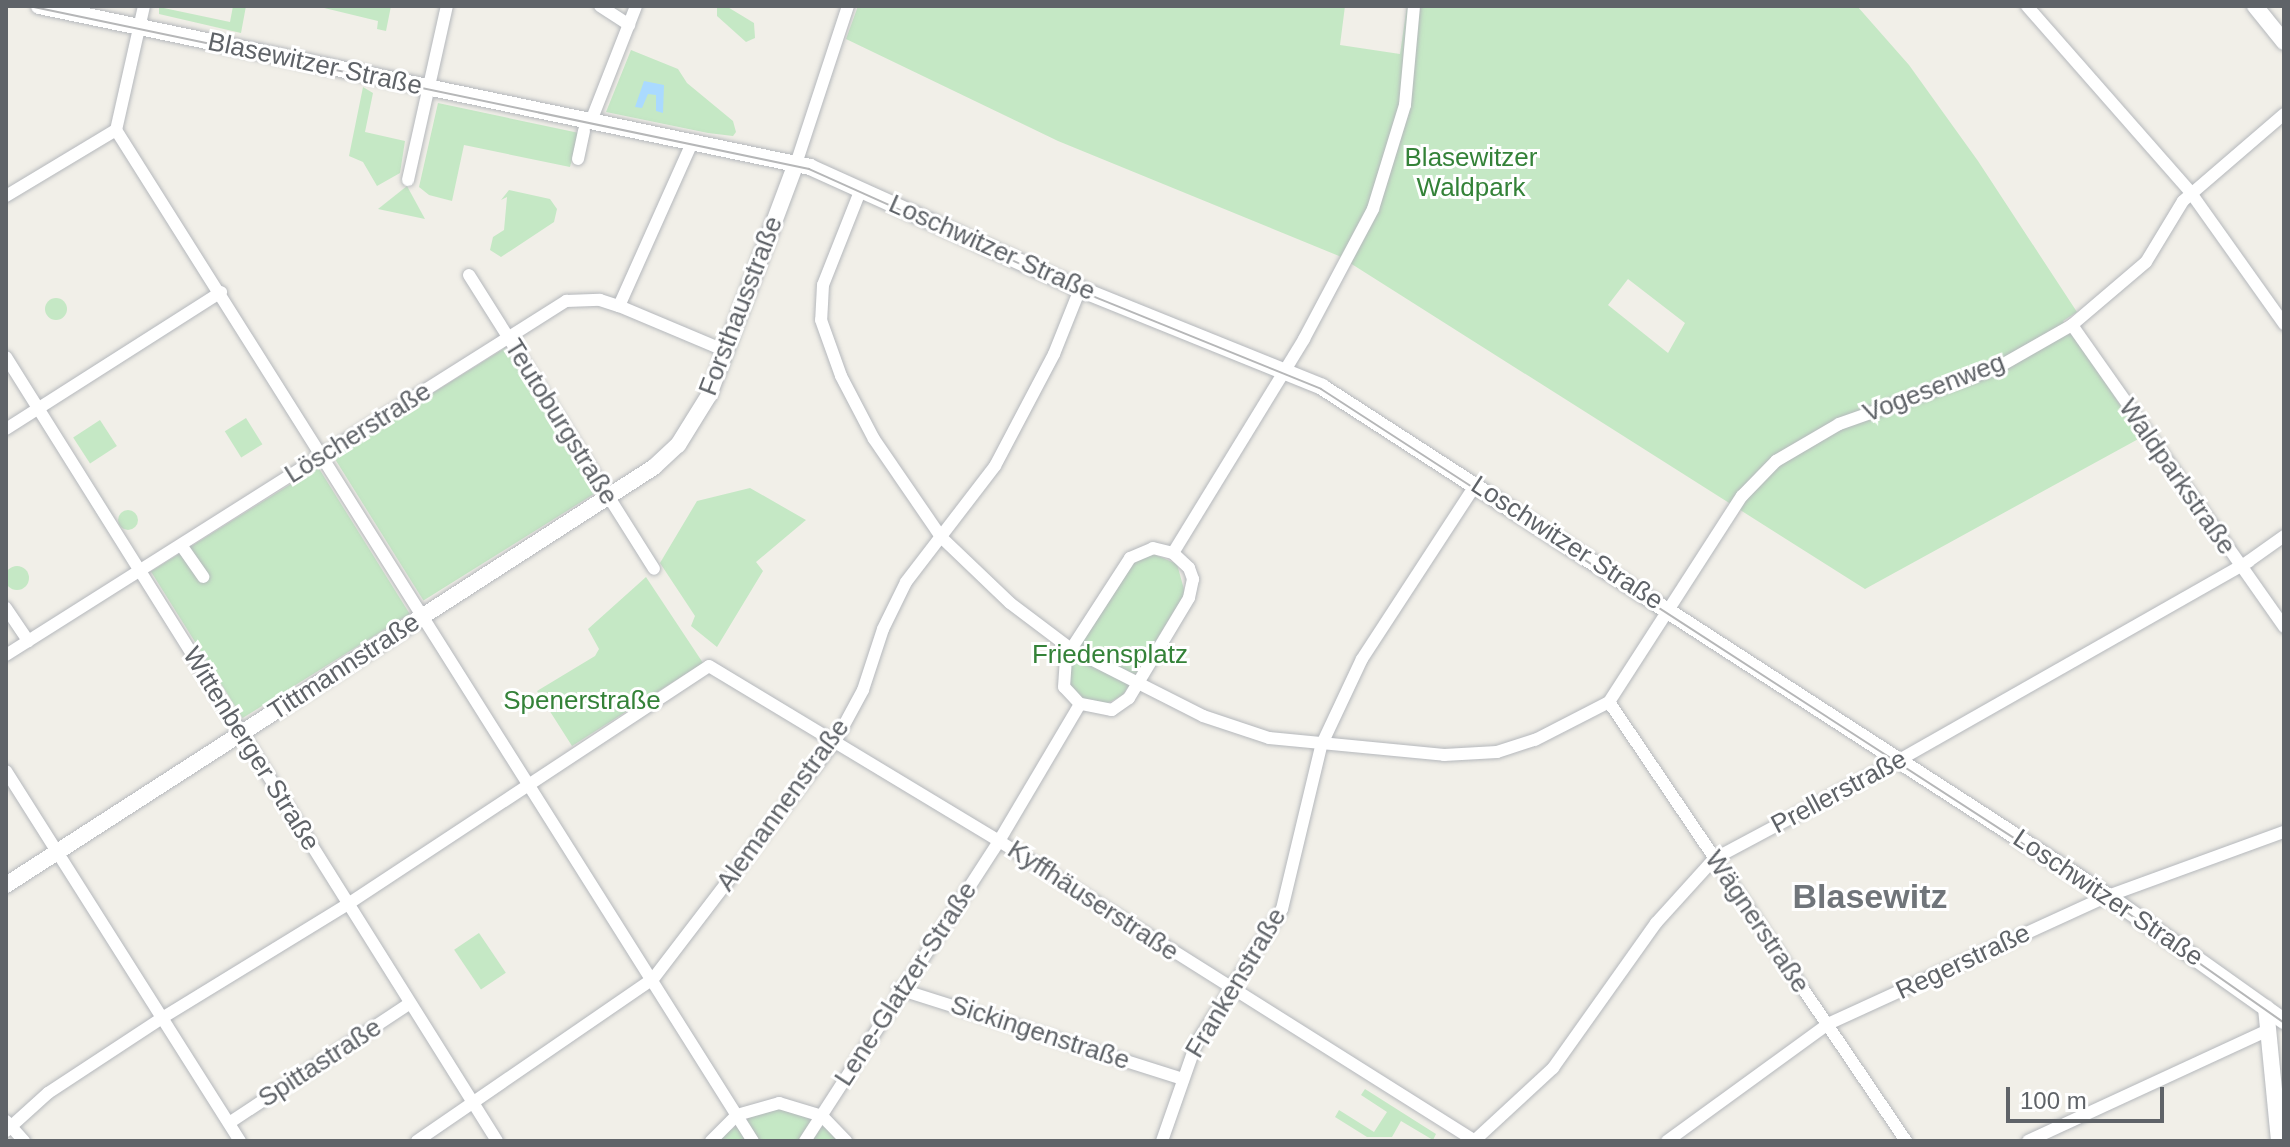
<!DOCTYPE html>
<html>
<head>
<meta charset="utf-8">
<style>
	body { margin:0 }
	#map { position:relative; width:2290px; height:1147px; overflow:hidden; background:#f1efe8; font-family:Helvetica,sans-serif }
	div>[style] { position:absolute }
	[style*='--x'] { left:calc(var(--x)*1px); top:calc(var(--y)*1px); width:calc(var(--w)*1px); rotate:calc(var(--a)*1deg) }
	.green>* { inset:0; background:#c5e8c5; transform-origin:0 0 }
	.round { border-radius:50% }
	.water>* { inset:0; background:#aadaff }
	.roads { filter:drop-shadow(0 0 2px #b5b8bc) drop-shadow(0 0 2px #b5b8bc) }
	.street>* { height:12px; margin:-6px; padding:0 6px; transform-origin:6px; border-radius:6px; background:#fff }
	.secondary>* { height:16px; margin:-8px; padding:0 8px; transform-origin:8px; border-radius:8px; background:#fff }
	.tram>* { height:2px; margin:-1px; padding:0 1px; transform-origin:1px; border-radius:1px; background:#b6b7b8 }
	span { translate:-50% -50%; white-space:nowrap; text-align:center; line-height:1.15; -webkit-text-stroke:6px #fff; paint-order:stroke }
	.street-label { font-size:26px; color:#5f6368 }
	.park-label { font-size:26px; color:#348238 }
	.district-label { font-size:34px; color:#70757a; font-weight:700 }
	.frame { position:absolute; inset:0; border:8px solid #5f6368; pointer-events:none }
	.scale { position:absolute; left:2006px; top:1087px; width:158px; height:36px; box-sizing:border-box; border:4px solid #5f6368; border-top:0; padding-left:10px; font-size:24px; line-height:28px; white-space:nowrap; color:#5f6368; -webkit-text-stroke:6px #fff; paint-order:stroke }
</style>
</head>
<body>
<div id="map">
	<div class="green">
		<div style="clip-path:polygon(233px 6px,246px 6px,241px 33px,159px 14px,159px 7px,230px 22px)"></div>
		<div style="clip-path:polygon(316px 6px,391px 6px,386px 31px,377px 29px,378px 21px)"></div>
		<div style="clip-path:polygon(726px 6px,754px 23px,755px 38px,746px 42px,717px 16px,717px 7px)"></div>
		<div style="clip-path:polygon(evenodd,858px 6px,1345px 6px,1340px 45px,1400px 54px,1407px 6px,1857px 6px,1909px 65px,1978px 161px,2077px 312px,2063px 321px,2142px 437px,1865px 589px,1339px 256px,1058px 141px,846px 39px,858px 6px,1628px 279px,1685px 323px,1668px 353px,1608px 305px,1628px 279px)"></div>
		<div style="clip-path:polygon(631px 50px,678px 69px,687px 83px,733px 121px,736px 132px,733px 136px,708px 133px,606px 112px)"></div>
		<div style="clip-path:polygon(363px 87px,373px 93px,365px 132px,405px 141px,400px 173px,377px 186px,363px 162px,349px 156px)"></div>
		<div style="clip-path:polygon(438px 103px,579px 133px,570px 167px,464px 145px,452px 201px,429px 195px,419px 187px)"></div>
		<div style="clip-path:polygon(407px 186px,425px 219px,378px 209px)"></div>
		<div style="clip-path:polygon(509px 190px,550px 199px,557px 209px,554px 222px,501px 257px,490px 250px,493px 237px,504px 230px,507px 197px,501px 200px)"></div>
		<div class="round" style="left:45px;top:298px;width:22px;height:22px"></div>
		<div style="left:505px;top:348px;width:171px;height:203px;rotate:58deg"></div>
		<div style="left:246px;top:418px;width:31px;height:25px;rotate:58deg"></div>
		<div style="left:100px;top:420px;width:31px;height:32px;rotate:57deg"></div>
		<div style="left:318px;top:467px;width:173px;height:197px;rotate:58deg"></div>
		<div style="clip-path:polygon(750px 488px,806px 520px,756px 562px,763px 571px,717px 647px,691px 626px,695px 616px,660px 563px,697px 501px)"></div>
		<div class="round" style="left:118px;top:510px;width:20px;height:20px"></div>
		<div style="clip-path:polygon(1151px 553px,1177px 564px,1185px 593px,1123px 695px,1106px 704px,1083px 699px,1069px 684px,1070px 661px,1133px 562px)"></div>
		<div class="round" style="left:5px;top:566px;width:24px;height:24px"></div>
		<div style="clip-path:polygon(646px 577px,703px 663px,572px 746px,537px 691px,595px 656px,599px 649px,588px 629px)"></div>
		<div style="left:479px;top:933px;width:48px;height:30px;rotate:56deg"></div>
		<div style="clip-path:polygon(1365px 1089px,1436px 1134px,1433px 1140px,1401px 1121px,1392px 1137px,1367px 1137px,1335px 1117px,1339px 1110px,1374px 1132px,1387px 1112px,1361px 1095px)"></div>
		<div style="clip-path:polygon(765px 1107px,810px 1112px,844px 1141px,714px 1141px)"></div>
	</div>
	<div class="water">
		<div style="clip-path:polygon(644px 81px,664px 85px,663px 113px,656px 111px,656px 95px,648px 94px,642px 108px,635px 107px)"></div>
	</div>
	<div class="roads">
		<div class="street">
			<div style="--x:144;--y:6;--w:127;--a:102.7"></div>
			<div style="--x:116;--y:130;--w:1195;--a:57.79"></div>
			<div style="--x:600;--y:6;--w:35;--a:33"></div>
			<div style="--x:2027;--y:6;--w:249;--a:48.7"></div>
			<div style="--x:2191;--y:193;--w:161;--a:54.6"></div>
			<div style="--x:591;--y:121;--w:123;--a:-68.6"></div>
			<div style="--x:578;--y:159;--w:29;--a:-78"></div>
			<div style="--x:796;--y:164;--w:166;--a:-71.8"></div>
			<div style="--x:408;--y:180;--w:178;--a:-77.4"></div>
			<div style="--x:861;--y:189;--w:103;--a:111.6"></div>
			<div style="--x:823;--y:285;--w:35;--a:93"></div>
			<div style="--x:821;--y:320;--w:59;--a:70.3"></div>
			<div style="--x:841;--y:376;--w:71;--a:62.4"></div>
			<div style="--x:874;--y:439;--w:119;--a:55.6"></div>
			<div style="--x:941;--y:537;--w:95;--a:43.7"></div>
			<div style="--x:1010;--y:603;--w:76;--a:37"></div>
			<div style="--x:1071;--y:649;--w:148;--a:26.9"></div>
			<div style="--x:1203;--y:716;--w:70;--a:18.4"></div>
			<div style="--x:1269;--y:738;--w:176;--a:5.5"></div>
			<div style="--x:1444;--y:755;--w:53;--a:-3.2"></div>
			<div style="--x:1497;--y:752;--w:40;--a:-18"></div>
			<div style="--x:1535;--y:740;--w:83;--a:-27.2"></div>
			<div style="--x:1609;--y:702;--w:245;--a:-57.2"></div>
			<div style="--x:1742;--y:496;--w:49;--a:-45.8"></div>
			<div style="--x:1776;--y:461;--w:73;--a:-30.4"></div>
			<div style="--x:1839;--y:424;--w:165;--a:-19.4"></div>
			<div style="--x:1995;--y:369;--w:89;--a:-29.7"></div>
			<div style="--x:2072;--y:325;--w:97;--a:-40.4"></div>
			<div style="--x:2146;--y:262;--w:71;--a:-58.8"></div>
			<div style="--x:2183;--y:201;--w:133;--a:-40.7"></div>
			<div style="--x:6;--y:196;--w:128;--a:-31"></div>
			<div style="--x:469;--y:275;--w:347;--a:57.8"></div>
			<div style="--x:619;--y:306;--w:179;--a:-65.9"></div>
			<div style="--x:2072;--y:325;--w:369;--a:54.9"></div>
			<div style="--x:6;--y:357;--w:925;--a:57.94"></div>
			<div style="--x:6;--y:429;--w:255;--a:-32.5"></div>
			<div style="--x:181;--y:545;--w:39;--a:55"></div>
			<div style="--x:1153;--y:548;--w:21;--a:14"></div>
			<div style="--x:1173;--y:553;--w:22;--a:43"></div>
			<div style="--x:1189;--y:568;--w:12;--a:70"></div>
			<div style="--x:1193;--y:579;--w:19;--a:102"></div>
			<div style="--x:1189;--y:598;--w:117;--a:121"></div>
			<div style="--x:1129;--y:698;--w:21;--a:145"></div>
			<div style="--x:1112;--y:710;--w:33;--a:-169"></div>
			<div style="--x:1080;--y:704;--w:23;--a:-133"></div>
			<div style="--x:1064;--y:687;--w:30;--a:-86"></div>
			<div style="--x:1066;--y:657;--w:118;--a:-57.1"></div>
			<div style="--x:1130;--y:558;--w:25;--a:-23"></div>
			<div style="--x:1173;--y:553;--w:251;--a:-58.5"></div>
			<div style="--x:1304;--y:339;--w:147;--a:-62"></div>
			<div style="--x:1373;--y:209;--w:109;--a:-72.9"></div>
			<div style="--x:1405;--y:105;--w:99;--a:-84.8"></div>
			<div style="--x:6;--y:608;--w:40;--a:56"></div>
			<div style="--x:6;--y:655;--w:663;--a:-32.3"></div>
			<div style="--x:566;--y:301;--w:34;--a:-2"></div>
			<div style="--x:600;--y:300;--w:20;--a:18"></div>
			<div style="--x:619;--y:306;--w:116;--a:22.8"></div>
			<div style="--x:1609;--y:702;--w:530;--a:55.92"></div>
			<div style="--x:6;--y:771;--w:438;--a:57.7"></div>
			<div style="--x:899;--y:989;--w:295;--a:17.6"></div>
			<div style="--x:6;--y:1121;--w:27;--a:48"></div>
			<div style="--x:229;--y:1123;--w:217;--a:-33.5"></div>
			<div style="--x:6;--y:1131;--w:57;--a:-42.1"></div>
			<div style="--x:48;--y:1093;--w:136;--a:-33.3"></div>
			<div style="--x:162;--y:1018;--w:218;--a:-31.5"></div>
			<div style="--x:348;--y:904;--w:432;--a:-33.4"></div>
			<div style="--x:709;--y:666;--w:339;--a:31.1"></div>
			<div style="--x:999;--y:841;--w:563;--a:32.22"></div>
			<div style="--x:417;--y:1141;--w:286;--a:-34.5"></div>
			<div style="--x:653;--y:979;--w:301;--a:-52.6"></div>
			<div style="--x:836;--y:740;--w:57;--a:-61.6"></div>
			<div style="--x:863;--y:690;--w:64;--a:-71.8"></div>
			<div style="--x:883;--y:629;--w:52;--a:-63.9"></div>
			<div style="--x:906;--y:582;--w:146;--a:-52.5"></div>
			<div style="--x:995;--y:466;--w:127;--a:-62.2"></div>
			<div style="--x:1054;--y:354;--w:70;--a:-68.2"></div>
			<div style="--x:711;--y:1141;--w:37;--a:-45"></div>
			<div style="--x:737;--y:1115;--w:44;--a:-15.9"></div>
			<div style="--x:779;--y:1103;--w:45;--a:16.8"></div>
			<div style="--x:822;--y:1116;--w:35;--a:46"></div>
			<div style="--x:805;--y:1141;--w:357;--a:-57.1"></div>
			<div style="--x:999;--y:841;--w:159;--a:-59.4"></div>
			<div style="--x:1162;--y:1141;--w:103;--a:-70.7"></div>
			<div style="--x:1196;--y:1044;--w:160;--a:-57.5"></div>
			<div style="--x:1282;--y:909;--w:168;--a:-76.5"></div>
			<div style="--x:1321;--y:746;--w:96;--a:-64.8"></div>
			<div style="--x:1362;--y:659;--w:209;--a:-56.9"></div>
			<div style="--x:1474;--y:1141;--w:108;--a:-42.7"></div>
			<div style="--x:1553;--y:1068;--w:178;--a:-54.6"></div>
			<div style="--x:1656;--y:923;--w:86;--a:-47.8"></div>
			<div style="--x:1714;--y:859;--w:212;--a:-28.1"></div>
			<div style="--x:1901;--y:759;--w:400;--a:-29.6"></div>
			<div style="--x:2249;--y:561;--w:43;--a:-35.5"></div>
			<div style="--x:1667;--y:1141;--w:199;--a:-36"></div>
			<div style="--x:1828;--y:1024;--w:305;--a:-24.6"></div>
			<div style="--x:2105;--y:897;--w:190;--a:-20"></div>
			<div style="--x:2028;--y:1141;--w:264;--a:-24.8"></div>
		</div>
		<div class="secondary">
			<div style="--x:39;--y:6;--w:788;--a:11.79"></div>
			<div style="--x:810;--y:167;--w:296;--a:24.3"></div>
			<div style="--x:1080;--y:289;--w:261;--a:22"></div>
			<div style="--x:1322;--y:387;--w:936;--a:32.93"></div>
			<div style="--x:2108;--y:896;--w:216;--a:35.4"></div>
			<div style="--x:2255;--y:6;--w:46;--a:51.1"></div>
			<div style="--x:6;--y:885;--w:771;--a:-32.82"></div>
			<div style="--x:654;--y:467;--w:33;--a:-43"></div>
			<div style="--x:678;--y:445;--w:59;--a:-58.2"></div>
			<div style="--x:709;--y:395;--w:247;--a:-69.4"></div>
			<div style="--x:2266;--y:1008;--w:134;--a:84.4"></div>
		</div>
	</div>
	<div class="tram">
		<div style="--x:29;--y:6;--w:797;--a:11.8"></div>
		<div style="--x:809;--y:169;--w:297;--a:24.2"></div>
		<div style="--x:1080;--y:291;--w:260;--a:22.1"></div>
		<div style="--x:1321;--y:389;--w:934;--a:32.94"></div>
		<div style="--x:2105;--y:897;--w:219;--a:35.1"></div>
	</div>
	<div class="street-label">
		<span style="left:315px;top:64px;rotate:12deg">Blasewitzer Straße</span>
		<span style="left:992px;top:248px;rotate:24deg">Loschwitzer Straße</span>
		<span style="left:741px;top:306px;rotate:-69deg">Forsthausstraße</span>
		<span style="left:1934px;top:388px;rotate:-21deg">Vogesenweg</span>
		<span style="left:561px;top:422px;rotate:58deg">Teutoburgstraße</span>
		<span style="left:358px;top:433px;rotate:-32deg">Löscherstraße</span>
		<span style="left:2177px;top:477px;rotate:55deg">Waldparkstraße</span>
		<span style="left:1567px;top:543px;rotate:33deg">Loschwitzer Straße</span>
		<span style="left:344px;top:667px;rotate:-33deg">Tittmannstraße</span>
		<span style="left:251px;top:749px;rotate:58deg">Wittenberger Straße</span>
		<span style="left:1839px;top:792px;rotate:-28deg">Prellerstraße</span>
		<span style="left:783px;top:805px;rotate:-54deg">Alemannenstraße</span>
		<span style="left:2108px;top:898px;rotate:34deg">Loschwitzer Straße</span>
		<span style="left:1093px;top:901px;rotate:33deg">Kyffhäuserstraße</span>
		<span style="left:1757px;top:922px;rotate:56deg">Wägnerstraße</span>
		<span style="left:1963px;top:962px;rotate:-25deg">Regerstraße</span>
		<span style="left:1236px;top:983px;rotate:-59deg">Frankenstraße</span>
		<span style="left:906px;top:984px;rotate:-57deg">Lene-Glatzer-Straße</span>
		<span style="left:1040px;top:1033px;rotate:18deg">Sickingenstraße</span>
		<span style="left:320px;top:1063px;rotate:-33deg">Spittastraße</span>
	</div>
	<div class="park-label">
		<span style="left:1471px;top:173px">Blasewitzer<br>Waldpark</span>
		<span style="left:1110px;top:655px">Friedensplatz</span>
		<span style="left:582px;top:701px">Spenerstraße</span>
	</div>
	<div class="district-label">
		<span style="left:1870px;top:897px">Blasewitz</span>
	</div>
	<div class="frame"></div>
	<div class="scale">100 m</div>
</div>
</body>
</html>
